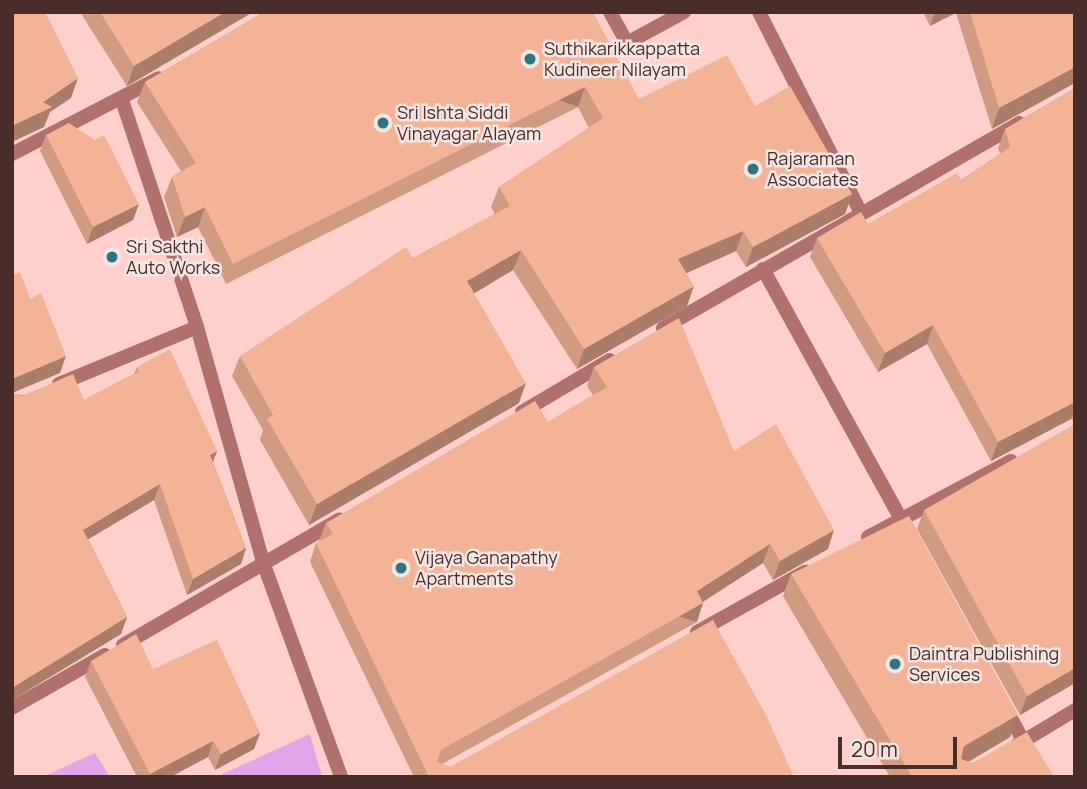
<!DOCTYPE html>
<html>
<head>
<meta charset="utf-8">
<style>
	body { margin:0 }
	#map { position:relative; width:1087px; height:789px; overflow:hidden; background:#fdd0cc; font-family:Manrope,sans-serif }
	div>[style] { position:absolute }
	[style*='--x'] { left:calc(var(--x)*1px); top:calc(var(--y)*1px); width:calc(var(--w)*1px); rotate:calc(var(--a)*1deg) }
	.green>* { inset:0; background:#e4a4e8 }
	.street>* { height:14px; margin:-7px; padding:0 7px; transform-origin:7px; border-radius:7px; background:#b0706b }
	.wall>* { inset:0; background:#d19a82 }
	.shaded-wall>* { inset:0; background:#aa7d6a; transform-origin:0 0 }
	.building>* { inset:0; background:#f3b397 }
	.dots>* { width:19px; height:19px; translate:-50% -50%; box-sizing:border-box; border:4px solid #f5e6e4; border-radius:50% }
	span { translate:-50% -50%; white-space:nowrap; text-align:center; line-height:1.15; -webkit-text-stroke:5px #f5e6e4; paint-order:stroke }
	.poi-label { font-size:18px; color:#492d2b }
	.left { translate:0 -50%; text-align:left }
	.frame { position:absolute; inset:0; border:14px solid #492d2b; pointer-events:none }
	.scale { position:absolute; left:838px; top:737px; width:119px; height:32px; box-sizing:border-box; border:4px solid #492d2b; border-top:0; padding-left:9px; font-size:21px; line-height:24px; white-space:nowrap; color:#492d2b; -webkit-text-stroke:5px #f5e6e4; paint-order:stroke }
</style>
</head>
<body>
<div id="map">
	<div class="green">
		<div style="clip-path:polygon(310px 734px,322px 777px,216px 777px)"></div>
		<div style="clip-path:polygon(95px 753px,110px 777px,42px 777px)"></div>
	</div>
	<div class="street">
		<div style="--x:610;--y:12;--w:35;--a:61"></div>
		<div style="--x:627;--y:43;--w:65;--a:-28.5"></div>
		<div style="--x:759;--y:12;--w:225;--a:63.1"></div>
		<div style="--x:122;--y:100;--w:239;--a:71.7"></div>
		<div style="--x:197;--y:327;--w:247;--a:74.3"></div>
		<div style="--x:264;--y:565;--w:226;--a:70"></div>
		<div style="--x:12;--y:154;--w:165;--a:-27.3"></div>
		<div style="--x:763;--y:269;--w:291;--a:61.1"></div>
		<div style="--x:663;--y:328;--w:411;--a:-29.9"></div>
		<div style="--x:59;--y:384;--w:149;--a:-22.4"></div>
		<div style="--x:522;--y:412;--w:102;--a:-30.6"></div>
		<div style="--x:868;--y:537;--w:162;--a:-28"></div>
		<div style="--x:697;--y:632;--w:124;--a:-29.1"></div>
		<div style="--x:123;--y:645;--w:250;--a:-30.1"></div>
		<div style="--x:12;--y:708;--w:107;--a:-29.7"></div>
		<div style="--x:1007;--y:711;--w:75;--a:61.4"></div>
		<div style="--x:1017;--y:745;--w:68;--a:-31.1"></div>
	</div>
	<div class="wall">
		<div style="clip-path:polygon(80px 12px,253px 12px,127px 86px)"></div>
		<div style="clip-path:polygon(264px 12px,639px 99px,755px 106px,852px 194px,845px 214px,746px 267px,736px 251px,686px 273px,687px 306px,577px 369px,513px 270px,474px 293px,519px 403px,309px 525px,260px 440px,263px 430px,232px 376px,240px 356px,413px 258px,495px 214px,491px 207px,499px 187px,589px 128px,578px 107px,226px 284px,198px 227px,177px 237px,164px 197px,172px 177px,181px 171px,137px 102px,145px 82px)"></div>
		<div style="clip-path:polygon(923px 12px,1075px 12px,992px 129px,956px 13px,930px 26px)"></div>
		<div style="clip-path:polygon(1075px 88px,1075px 421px,1071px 419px,991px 461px,927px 344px,878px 372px,810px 257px,817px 238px,868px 224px,961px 180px,1000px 154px,998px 148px,1005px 129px)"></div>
		<div style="clip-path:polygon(46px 135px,133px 220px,87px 244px,40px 151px)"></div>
		<div style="clip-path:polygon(137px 367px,217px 451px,213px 462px,246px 548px,241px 564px,187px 595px,154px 500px,88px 539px,127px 617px,121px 634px,12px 700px,12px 394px,84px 400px,134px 374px)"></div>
		<div style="clip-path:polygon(594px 367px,734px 451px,828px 549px,773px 580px,763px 563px,703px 602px,697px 622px,442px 764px,450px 767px,794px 777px,414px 777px,310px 562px,316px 543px,319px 541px,326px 523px,548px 422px,593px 395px,587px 386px)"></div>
		<div style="clip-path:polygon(924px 510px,1075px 683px,1020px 715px,917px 529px)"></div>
		<div style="clip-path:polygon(791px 574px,1010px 737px,968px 762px,1054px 777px,890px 777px,783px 596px)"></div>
		<div style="clip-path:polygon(91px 661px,153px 669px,260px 733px,254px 749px,215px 770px,208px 757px,170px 777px,137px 777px,85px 677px)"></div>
	</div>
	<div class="shaded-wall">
		<div style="clip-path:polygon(225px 12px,253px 12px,127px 86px,134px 66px)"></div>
		<div style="clip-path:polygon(935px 12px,957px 12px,930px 26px)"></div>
		<div style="clip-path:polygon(1075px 67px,1075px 83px,992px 129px,999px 108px)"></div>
		<div style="clip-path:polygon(78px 78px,71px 98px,50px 112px,44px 127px,12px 142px,12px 126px,43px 102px)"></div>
		<div style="left:585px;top:87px;width:21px;height:394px;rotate:109deg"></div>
		<div style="clip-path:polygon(852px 194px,845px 214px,746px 267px,753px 247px)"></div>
		<div style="clip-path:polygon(139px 204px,133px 220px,87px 244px,93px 227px)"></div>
		<div style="clip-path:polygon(205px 207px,198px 227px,177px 237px,185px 217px)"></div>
		<div style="clip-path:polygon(743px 231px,736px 251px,671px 280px,678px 259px)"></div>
		<div style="clip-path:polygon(521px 250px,513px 270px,460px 302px,467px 281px)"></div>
		<div style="clip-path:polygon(694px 286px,687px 306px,577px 369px,584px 349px)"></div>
		<div style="clip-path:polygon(933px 325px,927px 344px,878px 372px,885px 353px)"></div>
		<div style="clip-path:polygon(66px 356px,60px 373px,12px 393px,12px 380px,14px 378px)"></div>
		<div style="clip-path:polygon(526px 383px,519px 403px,309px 525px,317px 504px)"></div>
		<div style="clip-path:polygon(1075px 402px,1075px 408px,1071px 419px,991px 461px,998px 442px)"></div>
		<div style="clip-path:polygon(217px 451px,211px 467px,210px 455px)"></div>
		<div style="clip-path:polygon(160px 484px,154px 500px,77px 546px,83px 530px)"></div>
		<div style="clip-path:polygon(834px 530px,828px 549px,773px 580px,780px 561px)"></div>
		<div style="clip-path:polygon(770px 544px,763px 563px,690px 610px,697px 591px)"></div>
		<div style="clip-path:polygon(246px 548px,241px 564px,187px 595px,193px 579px)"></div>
		<div style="left:703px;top:603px;width:20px;height:300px;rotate:108deg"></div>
		<div style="clip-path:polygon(127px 617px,121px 634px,12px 700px,12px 688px)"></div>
		<div style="clip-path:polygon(1075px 668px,1075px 683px,1020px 715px,1027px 696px)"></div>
		<div style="clip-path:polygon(1018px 715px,1010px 737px,956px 769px,964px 746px)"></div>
		<div style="clip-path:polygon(260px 733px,254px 749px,215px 770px,221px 754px)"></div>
		<div style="clip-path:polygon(213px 741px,208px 757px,170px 777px,149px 777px,150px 774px)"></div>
	</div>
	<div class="building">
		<div style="clip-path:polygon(12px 12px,45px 12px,78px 78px,43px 102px,52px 107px,12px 126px)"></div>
		<div style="clip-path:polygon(100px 12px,225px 12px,134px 66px)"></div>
		<div style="clip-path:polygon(264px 12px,593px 12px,639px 99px,727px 55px,755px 106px,790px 86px,852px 194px,753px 247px,743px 231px,678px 259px,694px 286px,584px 349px,521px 250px,467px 281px,526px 383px,317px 504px,267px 419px,273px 415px,240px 356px,406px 247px,413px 258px,510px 206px,499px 187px,603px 118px,585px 87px,233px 264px,205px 207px,185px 217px,172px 177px,196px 163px,145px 82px)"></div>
		<div style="clip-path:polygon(970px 12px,1075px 12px,1075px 67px,999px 108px)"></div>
		<div style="clip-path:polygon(1075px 88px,1075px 402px,998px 442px,933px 325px,885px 353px,817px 238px,861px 212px,868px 224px,957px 173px,961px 180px,1010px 147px,1005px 129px)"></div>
		<div style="clip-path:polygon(69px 123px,95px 140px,104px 135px,139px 204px,93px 227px,46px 135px)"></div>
		<div style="clip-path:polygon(20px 272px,30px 299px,41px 293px,66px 356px,14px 378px,12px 380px,12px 275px)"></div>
		<div style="clip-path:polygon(679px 318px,734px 451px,776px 424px,834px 530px,780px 561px,770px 544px,697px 591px,703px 603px,441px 750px,437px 762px,450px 767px,713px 620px,766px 715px,794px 777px,429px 777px,316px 543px,333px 534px,326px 523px,535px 401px,548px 422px,607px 387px,594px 367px)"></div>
		<div style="clip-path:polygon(170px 349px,217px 451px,210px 455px,246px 548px,193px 579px,160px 484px,83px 530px,127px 617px,12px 688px,12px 394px,22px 396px,73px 374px,84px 400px,139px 372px,137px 367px)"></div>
		<div style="clip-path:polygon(1075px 424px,1075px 668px,1027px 696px,924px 510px)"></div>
		<div style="clip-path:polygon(909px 516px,1018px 715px,964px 746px,961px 759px,973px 763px,1027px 732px,1054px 777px,912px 777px,791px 574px)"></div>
		<div style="clip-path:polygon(136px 634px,153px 669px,217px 640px,260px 733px,221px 754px,213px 741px,150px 774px,91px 661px)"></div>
	</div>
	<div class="dots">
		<div style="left:530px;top:59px;background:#2d767d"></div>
		<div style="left:383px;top:123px;background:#2d767d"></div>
		<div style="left:753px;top:169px;background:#2d767d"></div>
		<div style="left:112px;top:257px;background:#2d767d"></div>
		<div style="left:401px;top:568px;background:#2d767d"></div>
		<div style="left:895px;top:664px;background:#2d767d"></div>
	</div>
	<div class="poi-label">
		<span class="left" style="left:544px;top:59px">Suthikarikkappatta<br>Kudineer Nilayam</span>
		<span class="left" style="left:397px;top:123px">Sri Ishta Siddi<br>Vinayagar Alayam</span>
		<span class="left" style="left:767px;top:169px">Rajaraman<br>Associates</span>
		<span class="left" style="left:126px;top:257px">Sri Sakthi<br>Auto Works</span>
		<span class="left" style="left:415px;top:568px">Vijaya Ganapathy<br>Apartments</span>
		<span class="left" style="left:909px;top:664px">Daintra Publishing<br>Services</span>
	</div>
	<div class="frame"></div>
	<div class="scale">20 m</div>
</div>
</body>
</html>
